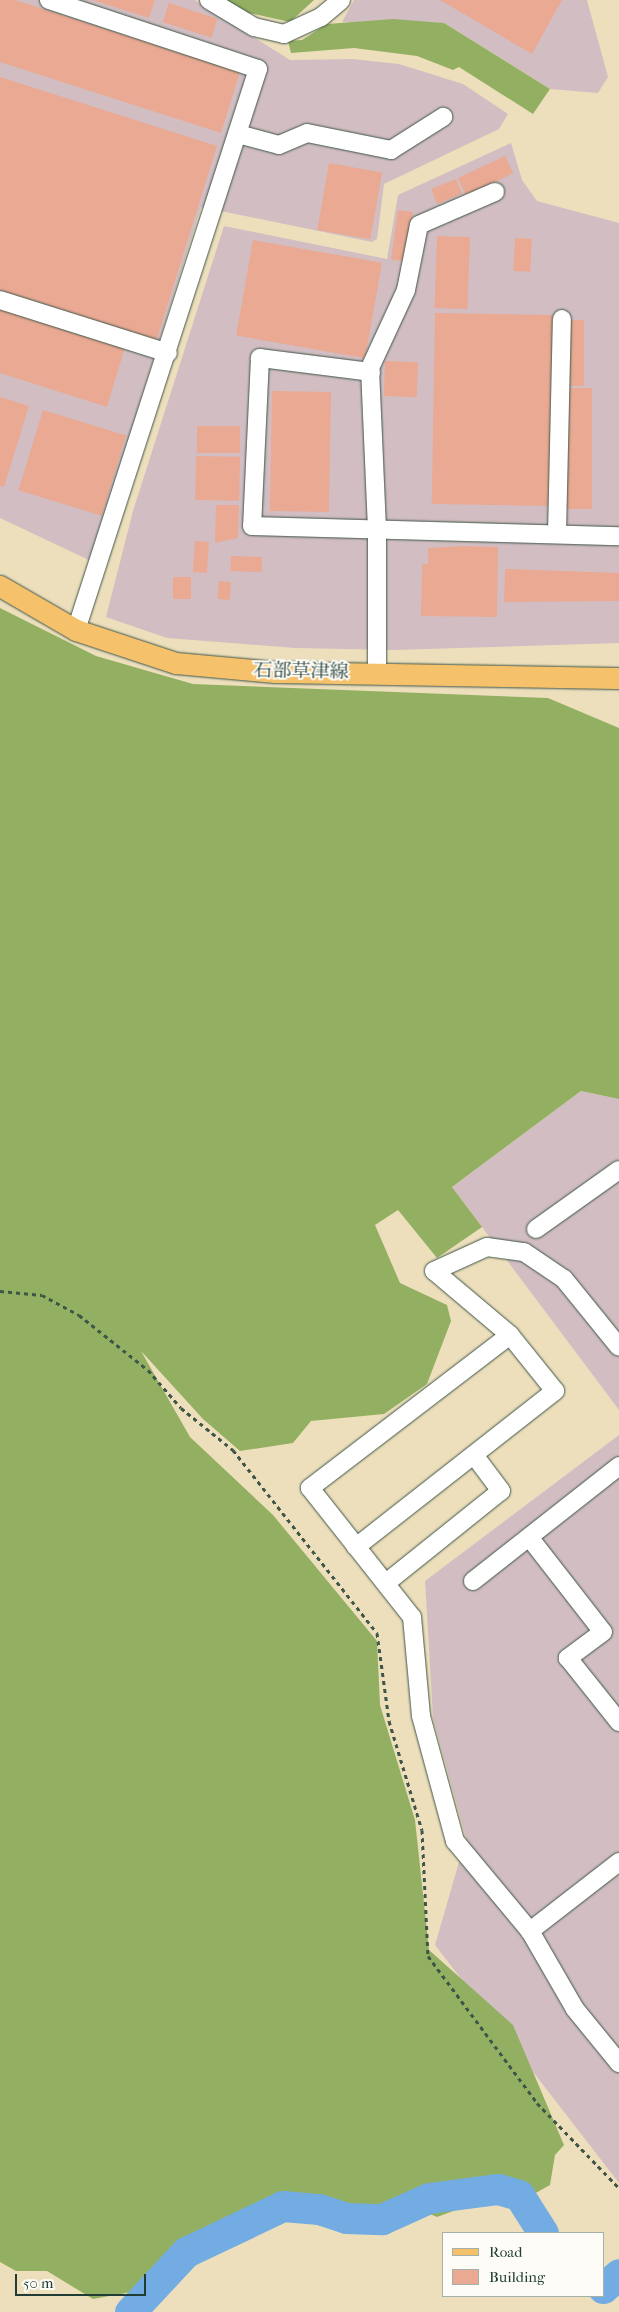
<!DOCTYPE html>
<html>
<head>
<meta charset="utf-8">
<style>
	body { margin:0 }
	#map { position:relative; width:619px; height:2312px; overflow:hidden; background:#eddfbc; font-family:"IM FELL French Canon","Noto Serif JP",serif }
	div>[style] { position:absolute }
	[style*='--x'] { left:calc(var(--x)*1px); top:calc(var(--y)*1px); width:calc(var(--w)*1px); rotate:calc(var(--a)*1deg) }
	.industrial>* { inset:0; background:#d2bec2 }
	.forest>* { inset:0; background:#93b062 }
	.river>* { height:31px; margin:-15.5px; padding:0 15.5px; transform-origin:15.5px; border-radius:15.5px; background:#72ace2 }
	.building>* { inset:0; background:#e9a993; transform-origin:0 0 }
	.path>* { height:3px; margin-top:-1.5px; transform-origin:0; background:repeating-linear-gradient(90deg,#3e5548 0 4px,transparent 0 8px) }
	.roads { filter:drop-shadow(0 0 1px #3e5548) drop-shadow(0 0 1px #3e5548) }
	.minor>* { height:18px; margin:-9px; padding:0 9px; transform-origin:9px; border-radius:9px; background:#fff }
	.major>* { height:21px; margin:-10.5px; padding:0 10.5px; transform-origin:10.5px; border-radius:10.5px; background:#f5c16b }
	span { translate:-50% -50%; white-space:nowrap; text-align:center; line-height:1.15; -webkit-text-stroke:4px #fdfcf7; paint-order:stroke }
	.street-label { font-size:19px; color:#1f3d34 }
	.legend { position:absolute; left:442px; top:2232px; width:162px; height:65px; box-sizing:border-box; background:#fdfcf7; border:1px solid #a4b0a9; margin:0; padding:6px 9px; list-style:none; font-size:15px; color:#1f3d34 }
	.legend li { display:flex; align-items:center; gap:10px; height:25px }
	.legend b { width:25px; border:1px solid #a4b0a9 }
	.scale { position:absolute; left:15px; top:2274px; width:131px; height:22px; box-sizing:border-box; border:2px solid #1f3d34; border-top:0; padding-left:6px; font-size:15px; line-height:18px; white-space:nowrap; color:#1f3d34; -webkit-text-stroke:4px #fdfcf7; paint-order:stroke }
</style>
</head>
<body>
<div id="map">
	<div class="industrial">
		<div style="clip-path:polygon(0 0,195px 0,290px 60px,352px 59px,399px 64px,463px 84px,508px 114px,499px 129px,384px 184px,377px 239px,372px 242px,201px 207px,91px 561px,0 518px)"></div>
		<div style="clip-path:polygon(354px 0,587px 0,608px 77px,598px 93px,550px 89px,444px 23px,342px 22px)"></div>
		<div style="clip-path:polygon(511px 143px,522px 180px,537px 201px,619px 223px,619px 643px,395px 650px,295px 648px,167px 638px,106px 617px,133px 511px,224px 226px,387px 259px,398px 195px)"></div>
		<div style="clip-path:polygon(581px 1091px,619px 1099px,619px 1410px,452px 1187px)"></div>
		<div style="clip-path:polygon(619px 1435px,619px 2183px,435px 1945px,466px 1838px,433px 1718px,425px 1581px)"></div>
	</div>
	<div class="forest">
		<div style="clip-path:polygon(227px 0,314px 0,290px 22px,249px 13px)"></div>
		<div style="clip-path:polygon(393px 19px,444px 23px,550px 89px,533px 114px,459px 67px,453px 70px,417px 56px,354px 48px,291px 53px,288px 41px,302px 40px,327px 24px)"></div>
		<div style="clip-path:polygon(0 608px,96px 656px,193px 684px,548px 698px,619px 728px,619px 1099px,581px 1091px,452px 1187px,482px 1227px,437px 1258px,398px 1210px,375px 1225px,400px 1283px,447px 1305px,451px 1321px,427px 1384px,384px 1414px,311px 1421px,293px 1443px,240px 1451px,203px 1419px,141px 1351px,190px 1437px,273px 1515px,377px 1641px,380px 1705px,415px 1820px,429px 1950px,513px 2025px,564px 2145px,555px 2155px,550px 2185px,516px 2204px,497px 2195px,437px 2217px,425px 2212px,389px 2229px,289px 2214px,137px 2291px,93px 2299px,47px 2271px,16px 2271px,0 2262px)"></div>
	</div>
	<div class="river">
		<div style="--x:603;--y:2288;--w:21;--a:-41"></div>
		<div style="--x:130;--y:2312;--w:82;--a:-47"></div>
		<div style="--x:186;--y:2252;--w:107;--a:-25.4"></div>
		<div style="--x:283;--y:2206;--w:36;--a:5"></div>
		<div style="--x:319;--y:2209;--w:28;--a:18"></div>
		<div style="--x:346;--y:2218;--w:36;--a:2"></div>
		<div style="--x:382;--y:2219;--w:51;--a:-24.1"></div>
		<div style="--x:429;--y:2198;--w:70;--a:-7.4"></div>
		<div style="--x:498;--y:2189;--w:22;--a:16"></div>
		<div style="--x:519;--y:2195;--w:45;--a:57.7"></div>
	</div>
	<div class="building">
		<div style="clip-path:polygon(0 0,15px 0,240px 72px,221px 133px,0 62px)"></div>
		<div style="clip-path:polygon(92px 0,155px 0,149px 18px)"></div>
		<div style="clip-path:polygon(440px 0,562px 0,532px 54px)"></div>
		<div style="left:169px;top:3px;width:51px;height:20px;rotate:18deg"></div>
		<div style="clip-path:polygon(0 77px,217px 146px,156px 342px,0 293px)"></div>
		<div style="left:505px;top:156px;width:19px;height:52px;rotate:65deg"></div>
		<div style="left:329px;top:163px;width:54px;height:68px;rotate:10deg"></div>
		<div style="left:456px;top:179px;width:16px;height:27px;rotate:68deg"></div>
		<div style="left:398px;top:210px;width:15px;height:50px;rotate:8deg"></div>
		<div style="left:437px;top:236px;width:33px;height:72px;rotate:2deg"></div>
		<div style="left:515px;top:238px;width:17px;height:33px;rotate:3deg"></div>
		<div style="left:253px;top:240px;width:131px;height:97px;rotate:10deg"></div>
		<div style="clip-path:polygon(0 308px,125px 347px,107px 407px,0 373px)"></div>
		<div style="left:435px;top:313px;width:118px;height:191px;rotate:1deg"></div>
		<div style="left:570px;top:320px;width:14px;height:66px"></div>
		<div style="left:385px;top:361px;width:33px;height:35px;rotate:2deg"></div>
		<div style="left:567px;top:388px;width:25px;height:121px"></div>
		<div style="left:272px;top:391px;width:59px;height:120px;rotate:1deg"></div>
		<div style="clip-path:polygon(0 397px,29px 406px,4px 487px,0 486px)"></div>
		<div style="left:43px;top:410px;width:87px;height:84px;rotate:17deg"></div>
		<div style="left:197px;top:426px;width:43px;height:27px"></div>
		<div style="left:196px;top:456px;width:44px;height:44px;rotate:1deg"></div>
		<div style="clip-path:polygon(216px 505px,239px 505px,238px 538px,215px 543px)"></div>
		<div style="left:195px;top:541px;width:14px;height:31px;rotate:4deg"></div>
		<div style="clip-path:polygon(463px 546px,498px 547px,497px 617px,421px 616px,422px 564px,428px 564px,428px 548px)"></div>
		<div style="left:231px;top:556px;width:31px;height:15px;rotate:2deg"></div>
		<div style="clip-path:polygon(505px 569px,619px 573px,619px 601px,504px 602px)"></div>
		<div style="left:173px;top:577px;width:18px;height:22px"></div>
		<div style="left:219px;top:581px;width:12px;height:18px;rotate:5deg"></div>
	</div>
	<div class="path">
		<div style="--x:0;--y:1291;--w:42;--a:5.4"></div>
		<div style="--x:42;--y:1295;--w:42;--a:28.4"></div>
		<div style="--x:79;--y:1315;--w:88;--a:38.6"></div>
		<div style="--x:148;--y:1370;--w:50;--a:49"></div>
		<div style="--x:181;--y:1408;--w:67;--a:38.9"></div>
		<div style="--x:233;--y:1450;--w:233;--a:51.8"></div>
		<div style="--x:377;--y:1633;--w:89;--a:82.2"></div>
		<div style="--x:389;--y:1721;--w:114;--a:73.2"></div>
		<div style="--x:422;--y:1830;--w:126;--a:87.3"></div>
		<div style="--x:428;--y:1956;--w:183;--a:53.4"></div>
		<div style="--x:537;--y:2103;--w:118;--a:46"></div>
	</div>
	<div class="roads">
		<div class="minor">
			<div style="--x:49;--y:0;--w:220;--a:18.3"></div>
			<div style="--x:258;--y:69;--w:590;--a:107.97"></div>
			<div style="--x:209;--y:0;--w:52;--a:31"></div>
			<div style="--x:254;--y:27;--w:31;--a:13"></div>
			<div style="--x:284;--y:34;--w:41;--a:-24.7"></div>
			<div style="--x:321;--y:17;--w:26;--a:-40"></div>
			<div style="--x:238;--y:134;--w:42;--a:15"></div>
			<div style="--x:279;--y:145;--w:30;--a:-23"></div>
			<div style="--x:307;--y:133;--w:86;--a:11.4"></div>
			<div style="--x:391;--y:150;--w:62;--a:-32.4"></div>
			<div style="--x:0;--y:300;--w:176;--a:17.5"></div>
			<div style="--x:371;--y:372;--w:112;--a:-172.8"></div>
			<div style="--x:260;--y:358;--w:168;--a:92.7"></div>
			<div style="--x:252;--y:526;--w:367;--a:1.6"></div>
			<div style="--x:557;--y:534;--w:215;--a:-88.7"></div>
			<div style="--x:377;--y:674;--w:145;--a:-90"></div>
			<div style="--x:377;--y:529;--w:161;--a:-92.5"></div>
			<div style="--x:370;--y:368;--w:86;--a:-65.2"></div>
			<div style="--x:406;--y:290;--w:66;--a:-78.7"></div>
			<div style="--x:419;--y:225;--w:83;--a:-23.5"></div>
			<div style="--x:536;--y:1229;--w:102;--a:-35.4"></div>
			<div style="--x:510;--y:1335;--w:252;--a:142.6"></div>
			<div style="--x:310;--y:1488;--w:164;--a:51.7"></div>
			<div style="--x:412;--y:1617;--w:99;--a:84.8"></div>
			<div style="--x:421;--y:1716;--w:130;--a:74.8"></div>
			<div style="--x:455;--y:1841;--w:117;--a:50.2"></div>
			<div style="--x:529;--y:1537;--w:120;--a:52.1"></div>
			<div style="--x:603;--y:1632;--w:44;--a:143.4"></div>
			<div style="--x:568;--y:1658;--w:82;--a:51.4"></div>
			<div style="--x:356;--y:1547;--w:253;--a:-38.1"></div>
			<div style="--x:555;--y:1391;--w:72;--a:-128.8"></div>
			<div style="--x:510;--y:1335;--w:99;--a:-139.9"></div>
			<div style="--x:434;--y:1271;--w:58;--a:-24.4"></div>
			<div style="--x:487;--y:1247;--w:37;--a:8"></div>
			<div style="--x:524;--y:1252;--w:48;--a:34"></div>
			<div style="--x:564;--y:1279;--w:87;--a:51"></div>
			<div style="--x:473;--y:1581;--w:186;--a:-38.2"></div>
			<div style="--x:386;--y:1583;--w:147;--a:-38.7"></div>
			<div style="--x:501;--y:1491;--w:45;--a:-126.9"></div>
			<div style="--x:619;--y:1862;--w:113;--a:142.2"></div>
			<div style="--x:530;--y:1931;--w:90;--a:60"></div>
			<div style="--x:575;--y:2009;--w:70;--a:50.8"></div>
		</div>
		<div class="major">
			<div style="--x:0;--y:586;--w:88;--a:30.1"></div>
			<div style="--x:76;--y:630;--w:105;--a:18.3"></div>
			<div style="--x:176;--y:663;--w:99;--a:5.2"></div>
			<div style="--x:275;--y:672;--w:344;--a:1"></div>
		</div>
	</div>
	<div class="street-label">
		<span style="left:301px;top:672px;rotate:1deg">石部草津線</span>
	</div>
	<ul class="legend">
	<li><b style="height:6px;background:#f5c16b"></b>Road</li>
	<li><b style="height:14px;background:#e9a993"></b>Building</li>
	</ul>
	<div class="scale">50 m</div>
</div>
</body>
</html>
